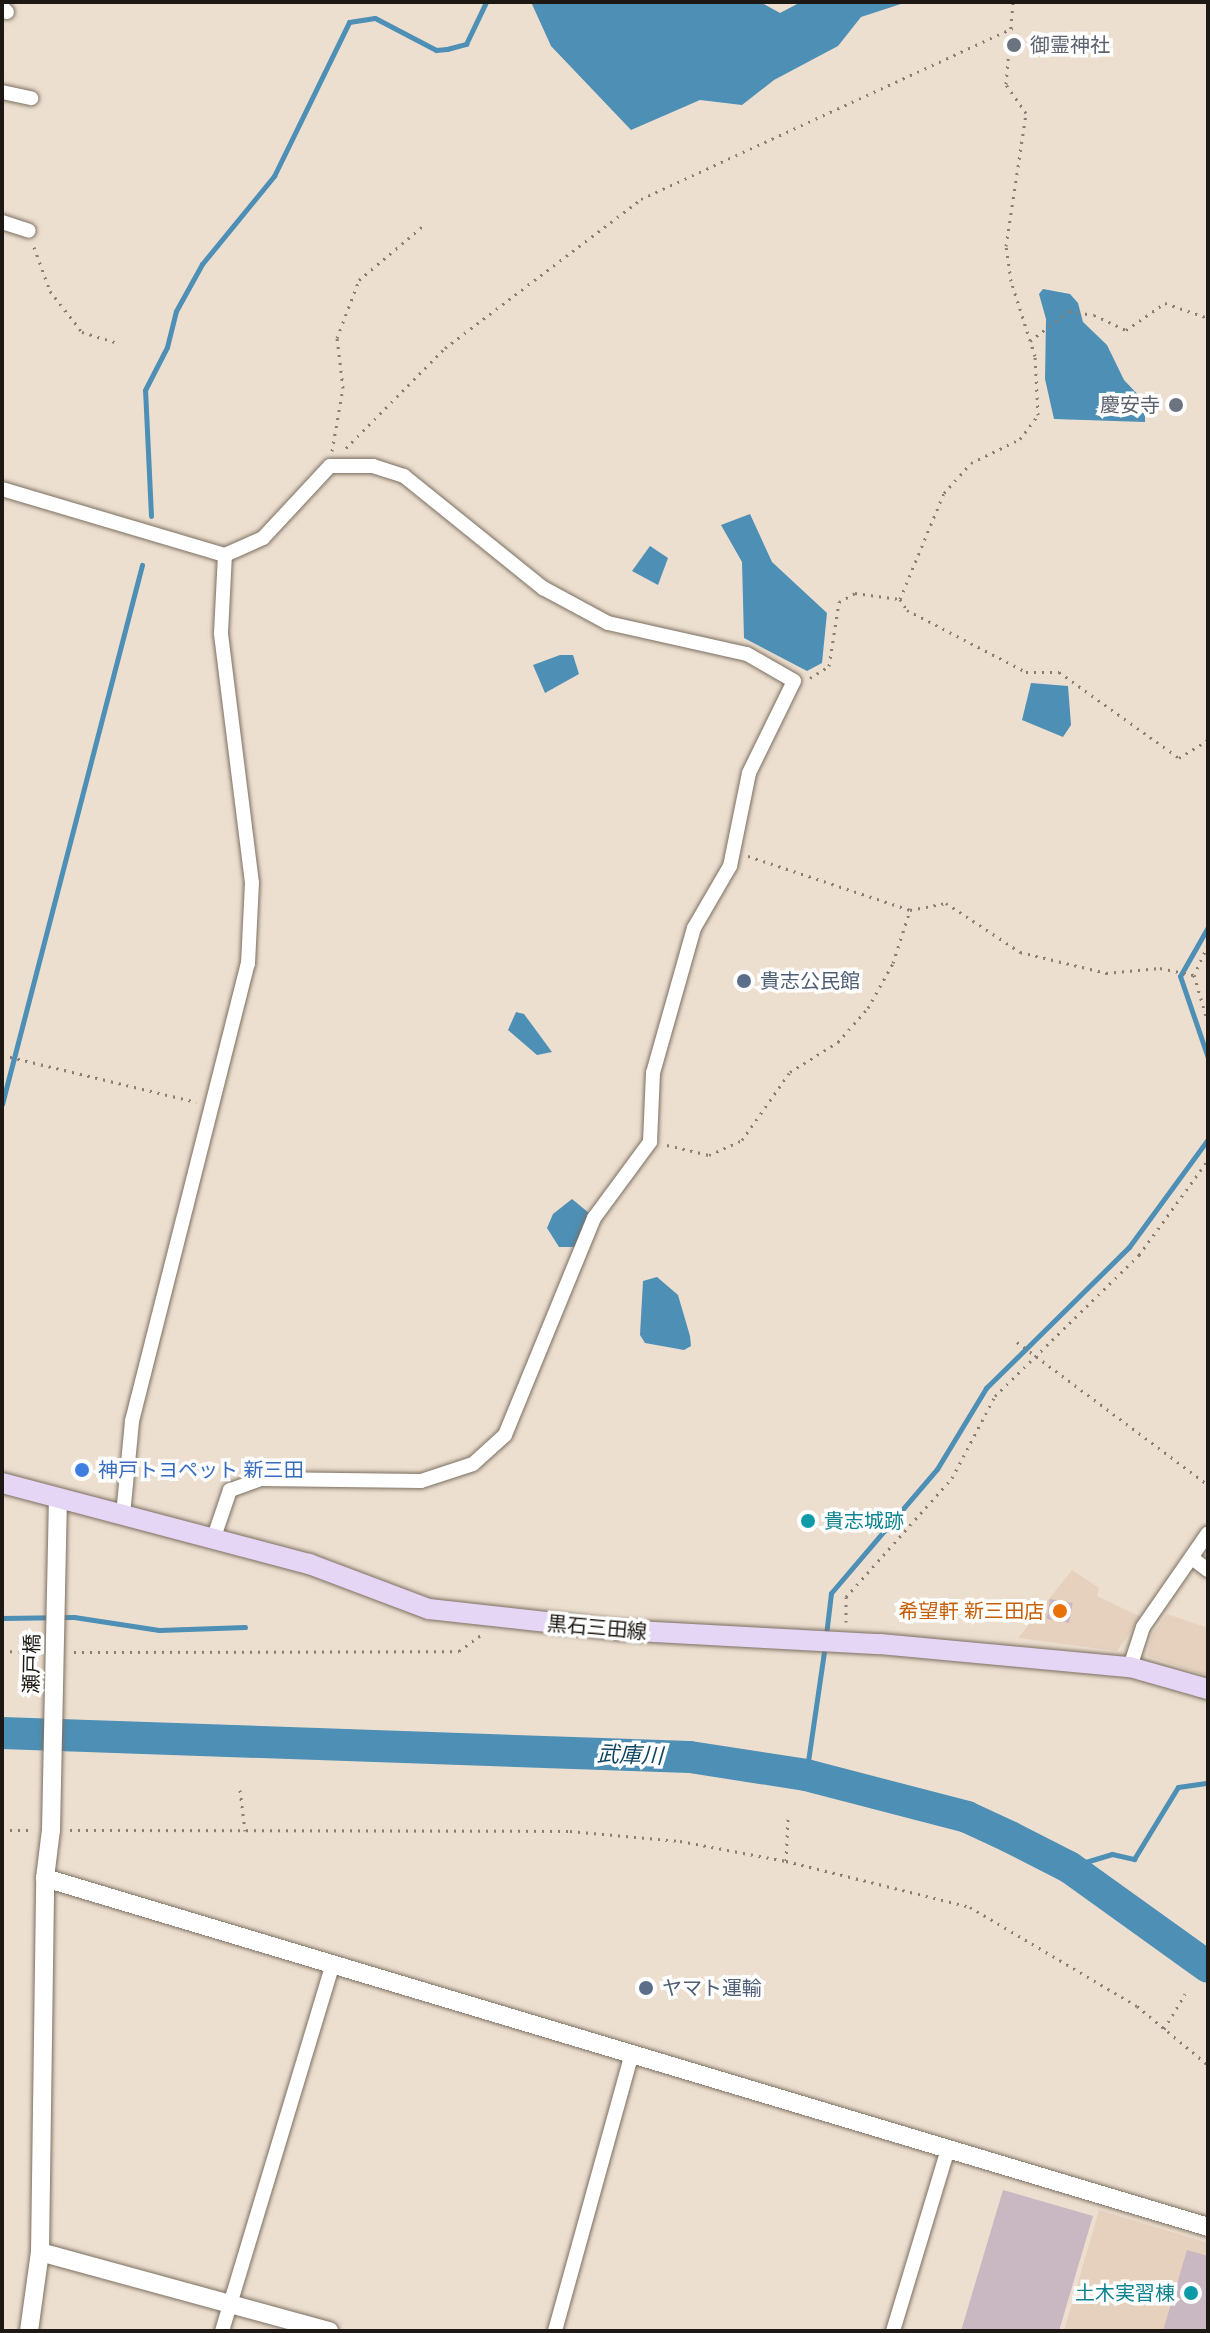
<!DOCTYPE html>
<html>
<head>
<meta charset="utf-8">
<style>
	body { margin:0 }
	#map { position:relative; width:1210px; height:2333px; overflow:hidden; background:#eddfd0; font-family:Helvetica,"Noto Sans JP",sans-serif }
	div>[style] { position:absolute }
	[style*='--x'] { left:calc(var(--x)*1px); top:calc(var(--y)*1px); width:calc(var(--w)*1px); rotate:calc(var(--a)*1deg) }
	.built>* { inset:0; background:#e5d1be }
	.water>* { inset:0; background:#4d8fb5 }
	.stream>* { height:5px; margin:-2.5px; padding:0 2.5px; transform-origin:2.5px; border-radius:2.5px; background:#4d8fb5 }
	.river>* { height:32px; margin:-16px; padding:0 16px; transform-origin:16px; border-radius:16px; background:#4d8fb5 }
	.building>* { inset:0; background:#c9b7c1; transform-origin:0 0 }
	.path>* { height:3px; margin-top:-1.5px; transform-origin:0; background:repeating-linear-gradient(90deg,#887e74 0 2px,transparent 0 8px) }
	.roads { filter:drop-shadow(0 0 2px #7b6f61) drop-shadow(0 0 2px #7b6f61) }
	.minor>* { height:14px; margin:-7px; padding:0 7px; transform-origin:7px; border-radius:7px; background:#fff }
	.tertiary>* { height:18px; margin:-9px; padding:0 9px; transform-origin:9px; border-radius:9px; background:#fff }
	.secondary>* { height:20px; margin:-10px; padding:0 10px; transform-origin:10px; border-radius:10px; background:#e5d6f5 }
	.dots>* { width:22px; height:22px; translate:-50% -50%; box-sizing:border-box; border:4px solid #fff; border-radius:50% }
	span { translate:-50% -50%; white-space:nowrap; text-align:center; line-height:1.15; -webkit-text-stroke:7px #fff; paint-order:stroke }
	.worship-label { font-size:20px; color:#5b616d }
	.left { translate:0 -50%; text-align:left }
	.right { translate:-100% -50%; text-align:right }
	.service-label { font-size:20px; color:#4e5e75 }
	.shop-label { font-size:20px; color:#366cbe }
	.culture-label { font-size:20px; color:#0d838f }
	.food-label { font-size:20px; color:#c56008 }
	.street-label { font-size:20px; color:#1d1813 }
	.water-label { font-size:22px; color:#0f4460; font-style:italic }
	.frame { position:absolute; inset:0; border:4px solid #1d1813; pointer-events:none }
</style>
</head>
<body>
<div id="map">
	<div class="built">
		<div style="clip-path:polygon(1072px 1570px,1099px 1588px,1097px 1596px,1141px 1617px,1117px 1651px,1018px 1638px)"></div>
		<div style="clip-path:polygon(1167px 1614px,1208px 1628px,1208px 1676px,1147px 1656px,1152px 1635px)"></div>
		<div style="clip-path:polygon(1099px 2210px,1208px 2243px,1208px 2331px,1064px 2331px)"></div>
	</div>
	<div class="water">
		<div style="clip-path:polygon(531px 2px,760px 2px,780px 13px,801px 2px,907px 2px,861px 17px,838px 46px,774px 80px,742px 105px,700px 100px,631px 130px,551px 46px)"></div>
		<div style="clip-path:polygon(1043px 289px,1070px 294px,1078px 303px,1083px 322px,1107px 345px,1124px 380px,1145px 402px,1145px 422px,1054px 419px,1045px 379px,1046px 319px,1039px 294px)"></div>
		<div style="clip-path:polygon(750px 514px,772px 562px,827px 613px,822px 663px,807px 671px,744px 638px,742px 562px,721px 525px)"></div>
		<div style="clip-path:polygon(650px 546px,668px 558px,658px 585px,632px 571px)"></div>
		<div style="clip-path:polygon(560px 655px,573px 655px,579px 674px,545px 693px,533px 665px)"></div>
		<div style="clip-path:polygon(1031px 683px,1068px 686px,1071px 725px,1063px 737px,1022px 720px)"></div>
		<div style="clip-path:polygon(516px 1012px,524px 1014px,552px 1052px,537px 1055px,508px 1030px)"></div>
		<div style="clip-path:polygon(572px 1199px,589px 1213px,575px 1247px,559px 1247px,547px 1228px,553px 1214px)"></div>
		<div style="clip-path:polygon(657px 1277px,678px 1295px,690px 1336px,691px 1346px,684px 1350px,645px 1343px,640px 1335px,643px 1281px)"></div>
	</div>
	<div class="stream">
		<div style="--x:151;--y:516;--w:126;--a:-92.7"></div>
		<div style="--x:145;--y:390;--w:48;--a:-62.9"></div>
		<div style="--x:167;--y:347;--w:37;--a:-76"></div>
		<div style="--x:176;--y:311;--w:54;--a:-61"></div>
		<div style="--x:202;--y:264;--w:114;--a:-50.7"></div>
		<div style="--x:274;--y:176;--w:171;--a:-64"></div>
		<div style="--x:349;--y:22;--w:26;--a:-9"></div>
		<div style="--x:375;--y:18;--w:69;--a:27.7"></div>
		<div style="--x:436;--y:50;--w:11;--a:-5"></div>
		<div style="--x:447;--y:49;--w:20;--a:-15"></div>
		<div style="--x:466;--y:44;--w:47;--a:-64.5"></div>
		<div style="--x:1208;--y:927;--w:56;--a:119.7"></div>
		<div style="--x:1180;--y:976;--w:87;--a:71.1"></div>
		<div style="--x:2;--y:1104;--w:557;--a:-75.44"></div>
		<div style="--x:2;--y:1618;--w:72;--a:-0.8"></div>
		<div style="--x:74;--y:1617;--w:86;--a:8.7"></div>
		<div style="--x:159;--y:1630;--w:86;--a:-2"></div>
		<div style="--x:826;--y:1635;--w:42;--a:-83.2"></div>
		<div style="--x:831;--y:1593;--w:163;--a:-49.5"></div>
		<div style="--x:937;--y:1469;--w:95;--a:-58.8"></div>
		<div style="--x:986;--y:1388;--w:201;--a:-44.6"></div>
		<div style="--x:1129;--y:1247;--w:134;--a:-53.8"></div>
		<div style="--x:806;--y:1775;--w:131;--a:-81.7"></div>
		<div style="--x:1069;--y:1867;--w:45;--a:-16.8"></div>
		<div style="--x:1112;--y:1854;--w:23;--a:13"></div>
		<div style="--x:1134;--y:1859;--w:84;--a:-58.6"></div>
		<div style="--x:1178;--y:1787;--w:30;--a:-8"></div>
	</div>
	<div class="river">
		<div style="--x:2;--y:1733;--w:688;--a:2"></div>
		<div style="--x:690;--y:1757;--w:117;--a:8.8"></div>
		<div style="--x:806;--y:1775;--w:166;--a:14.6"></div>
		<div style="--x:967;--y:1817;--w:47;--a:24.9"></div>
		<div style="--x:1010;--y:1837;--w:66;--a:27"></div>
		<div style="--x:1069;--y:1867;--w:171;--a:35.7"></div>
	</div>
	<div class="building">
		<div style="left:1050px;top:1599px;width:23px;height:20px;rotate:10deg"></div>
		<div style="clip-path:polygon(1003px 2190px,1093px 2216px,1059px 2331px,961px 2331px)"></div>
		<div style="clip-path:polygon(1187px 2250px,1208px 2256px,1208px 2331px,1163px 2331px)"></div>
	</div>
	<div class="path">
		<div style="--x:34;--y:247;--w:47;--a:70"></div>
		<div style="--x:50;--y:291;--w:52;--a:52"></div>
		<div style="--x:82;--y:332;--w:37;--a:17"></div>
		<div style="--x:1030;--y:341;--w:49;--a:-37.6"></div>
		<div style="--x:1069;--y:311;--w:25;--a:9"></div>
		<div style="--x:1094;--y:315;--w:35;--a:25"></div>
		<div style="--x:1126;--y:330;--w:47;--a:-34.7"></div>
		<div style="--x:1165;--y:303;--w:46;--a:19.2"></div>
		<div style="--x:346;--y:448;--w:141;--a:-45.3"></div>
		<div style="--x:445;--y:348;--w:246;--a:-37.2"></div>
		<div style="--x:641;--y:199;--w:409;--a:-24.7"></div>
		<div style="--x:332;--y:451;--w:64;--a:-80.1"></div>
		<div style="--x:343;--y:388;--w:50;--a:-96.8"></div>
		<div style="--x:337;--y:338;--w:62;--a:-69.2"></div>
		<div style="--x:359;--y:280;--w:85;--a:-40.2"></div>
		<div style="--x:900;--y:599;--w:13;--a:58"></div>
		<div style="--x:907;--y:610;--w:134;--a:27.5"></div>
		<div style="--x:1026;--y:672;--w:33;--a:0"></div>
		<div style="--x:1059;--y:672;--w:148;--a:35.6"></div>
		<div style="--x:1179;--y:758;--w:34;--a:-32"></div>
		<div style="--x:810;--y:678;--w:22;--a:-32"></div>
		<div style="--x:829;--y:666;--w:65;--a:-81.1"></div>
		<div style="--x:839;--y:602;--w:18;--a:-29"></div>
		<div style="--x:855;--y:593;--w:45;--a:7.6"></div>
		<div style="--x:900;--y:599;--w:115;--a:-67.5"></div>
		<div style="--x:944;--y:493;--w:40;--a:-48"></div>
		<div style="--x:971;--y:463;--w:55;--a:-26.1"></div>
		<div style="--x:1020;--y:439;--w:30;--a:-53"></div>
		<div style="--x:1038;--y:415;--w:59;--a:-92.9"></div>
		<div style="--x:1035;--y:356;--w:79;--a:-107.7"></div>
		<div style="--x:1011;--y:281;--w:35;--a:-98"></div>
		<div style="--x:1006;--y:246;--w:134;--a:-81.4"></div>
		<div style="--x:1026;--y:113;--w:35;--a:-125"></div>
		<div style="--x:1006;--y:84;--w:82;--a:-85.1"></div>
		<div style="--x:748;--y:856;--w:171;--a:18.4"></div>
		<div style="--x:910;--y:910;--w:37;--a:-11"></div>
		<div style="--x:946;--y:903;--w:89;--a:33.5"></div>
		<div style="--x:1020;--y:952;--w:89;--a:13.7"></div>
		<div style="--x:1106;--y:973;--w:54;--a:-5.3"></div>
		<div style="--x:1160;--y:968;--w:35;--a:12"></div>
		<div style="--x:1208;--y:945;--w:33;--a:115"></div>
		<div style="--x:1194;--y:975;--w:50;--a:73.7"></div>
		<div style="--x:2;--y:1055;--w:200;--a:13.6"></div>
		<div style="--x:667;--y:1145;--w:43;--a:13.4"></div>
		<div style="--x:709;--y:1155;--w:36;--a:-24"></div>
		<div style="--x:742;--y:1140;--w:83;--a:-54.8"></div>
		<div style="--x:790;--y:1072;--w:57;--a:-32"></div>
		<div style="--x:838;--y:1042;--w:45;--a:-48.6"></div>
		<div style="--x:868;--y:1008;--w:51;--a:-60.9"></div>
		<div style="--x:893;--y:963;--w:56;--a:-72.2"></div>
		<div style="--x:1017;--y:1342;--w:239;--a:36.8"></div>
		<div style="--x:846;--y:1622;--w:25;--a:-90"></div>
		<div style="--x:846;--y:1597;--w:159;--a:-48.3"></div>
		<div style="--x:952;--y:1478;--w:93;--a:-62.3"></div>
		<div style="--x:995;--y:1396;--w:202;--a:-44.4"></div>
		<div style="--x:1139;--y:1255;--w:117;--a:-54"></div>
		<div style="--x:2;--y:1651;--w:36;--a:2"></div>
		<div style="--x:74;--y:1652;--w:385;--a:-0.1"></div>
		<div style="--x:459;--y:1651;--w:27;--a:-36"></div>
		<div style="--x:240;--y:1790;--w:41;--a:83"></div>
		<div style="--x:2;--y:1830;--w:32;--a:0"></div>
		<div style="--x:70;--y:1830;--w:500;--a:0.11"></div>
		<div style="--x:570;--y:1831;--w:110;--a:5.2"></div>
		<div style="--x:680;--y:1841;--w:108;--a:10.7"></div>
		<div style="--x:786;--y:1861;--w:190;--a:14"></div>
		<div style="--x:970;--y:1907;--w:194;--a:30.7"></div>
		<div style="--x:1137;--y:2006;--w:92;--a:39.7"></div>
		<div style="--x:786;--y:1861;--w:42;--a:-87.3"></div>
		<div style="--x:1164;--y:2029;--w:41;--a:-59"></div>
	</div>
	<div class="roads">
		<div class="minor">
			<div style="--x:2;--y:7;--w:7;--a:45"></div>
			<div style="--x:2;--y:92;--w:30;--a:12"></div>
			<div style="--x:2;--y:222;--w:28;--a:18"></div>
			<div style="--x:2;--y:489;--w:233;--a:16.5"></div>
			<div style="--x:225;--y:555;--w:42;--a:-24.1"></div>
			<div style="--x:263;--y:538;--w:98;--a:-47.1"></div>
			<div style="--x:330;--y:466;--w:43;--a:0"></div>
			<div style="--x:373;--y:466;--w:33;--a:18"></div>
			<div style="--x:404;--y:476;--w:179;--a:38.9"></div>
			<div style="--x:543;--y:588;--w:74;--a:28.3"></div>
			<div style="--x:608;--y:623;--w:142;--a:12.6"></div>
			<div style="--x:747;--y:654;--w:54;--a:29.9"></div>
			<div style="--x:794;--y:681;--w:102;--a:116.1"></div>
			<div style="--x:749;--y:773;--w:95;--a:101.5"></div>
			<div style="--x:730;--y:866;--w:72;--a:120.1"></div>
			<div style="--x:694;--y:928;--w:151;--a:105.8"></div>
			<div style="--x:653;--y:1073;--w:69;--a:92.5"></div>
			<div style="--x:650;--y:1142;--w:94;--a:126.4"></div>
			<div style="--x:594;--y:1218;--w:235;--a:112.3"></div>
			<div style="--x:505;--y:1435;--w:43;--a:137.8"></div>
			<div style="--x:473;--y:1464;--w:55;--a:161.9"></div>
			<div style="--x:421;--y:1481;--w:160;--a:-179.3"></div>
			<div style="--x:261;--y:1479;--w:33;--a:160"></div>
			<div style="--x:230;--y:1490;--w:53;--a:108.8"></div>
			<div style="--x:123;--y:1515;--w:94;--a:-84.5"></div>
			<div style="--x:132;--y:1421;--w:471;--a:-75.8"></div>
			<div style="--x:248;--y:964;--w:81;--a:-87.2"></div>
			<div style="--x:252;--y:883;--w:252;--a:-97.1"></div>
			<div style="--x:221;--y:633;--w:78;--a:-87.1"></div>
			<div style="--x:1192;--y:1558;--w:20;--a:37"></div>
			<div style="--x:1130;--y:1667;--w:42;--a:-72"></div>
			<div style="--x:1143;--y:1627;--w:114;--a:-55.3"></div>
			<div style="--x:222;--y:2331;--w:383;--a:-73.2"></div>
			<div style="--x:555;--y:2331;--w:288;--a:-74.5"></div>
			<div style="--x:893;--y:2331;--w:190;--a:-73.2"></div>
		</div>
		<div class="tertiary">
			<div style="--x:45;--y:1878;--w:1214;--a:16.7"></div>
			<div style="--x:40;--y:2252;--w:300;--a:15.3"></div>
			<div style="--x:29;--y:2331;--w:80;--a:-82.1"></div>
			<div style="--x:40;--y:2252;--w:374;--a:-89.2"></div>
			<div style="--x:45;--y:1878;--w:48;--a:-82.9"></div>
			<div style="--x:51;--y:1830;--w:331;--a:-88.8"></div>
		</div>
		<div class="secondary">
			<div style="--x:2;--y:1483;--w:318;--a:14.8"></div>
			<div style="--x:309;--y:1564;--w:128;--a:20.6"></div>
			<div style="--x:429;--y:1609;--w:190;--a:6.3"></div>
			<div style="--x:618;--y:1630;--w:262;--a:3.1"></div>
			<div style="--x:880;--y:1644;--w:251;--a:5.3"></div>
			<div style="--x:1130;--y:1667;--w:81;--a:15.8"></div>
		</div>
	</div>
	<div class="dots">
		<div style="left:1014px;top:45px;background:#6b7280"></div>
		<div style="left:1176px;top:405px;background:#6b7280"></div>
		<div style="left:744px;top:981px;background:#5c6f8a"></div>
		<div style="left:82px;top:1470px;background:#3f7fe0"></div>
		<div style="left:808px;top:1521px;background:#0f9aa8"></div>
		<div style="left:1060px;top:1611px;background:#e8710a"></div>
		<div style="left:646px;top:1988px;background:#5c6f8a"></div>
		<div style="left:1191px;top:2293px;background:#0f9aa8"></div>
	</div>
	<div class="worship-label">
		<span class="left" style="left:1030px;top:45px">御霊神社</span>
		<span class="right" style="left:1160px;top:405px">慶安寺</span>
	</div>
	<div class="service-label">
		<span class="left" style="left:760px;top:981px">貴志公民館</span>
		<span class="left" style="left:662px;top:1988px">ヤマト運輸</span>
	</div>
	<div class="shop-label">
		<span class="left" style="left:98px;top:1470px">神戸トヨペット 新三田</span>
	</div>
	<div class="culture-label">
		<span class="left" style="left:824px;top:1521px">貴志城跡</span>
		<span class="right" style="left:1175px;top:2293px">土木実習棟</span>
	</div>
	<div class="food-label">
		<span class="right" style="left:1044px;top:1611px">希望軒 新三田店</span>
	</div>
	<div class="street-label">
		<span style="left:597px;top:1628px;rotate:5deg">黒石三田線</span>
		<span style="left:32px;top:1664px;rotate:-89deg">瀬戸橋</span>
	</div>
	<div class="water-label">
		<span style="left:630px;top:1755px;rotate:2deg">武庫川</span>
	</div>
	<div class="frame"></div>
</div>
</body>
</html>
